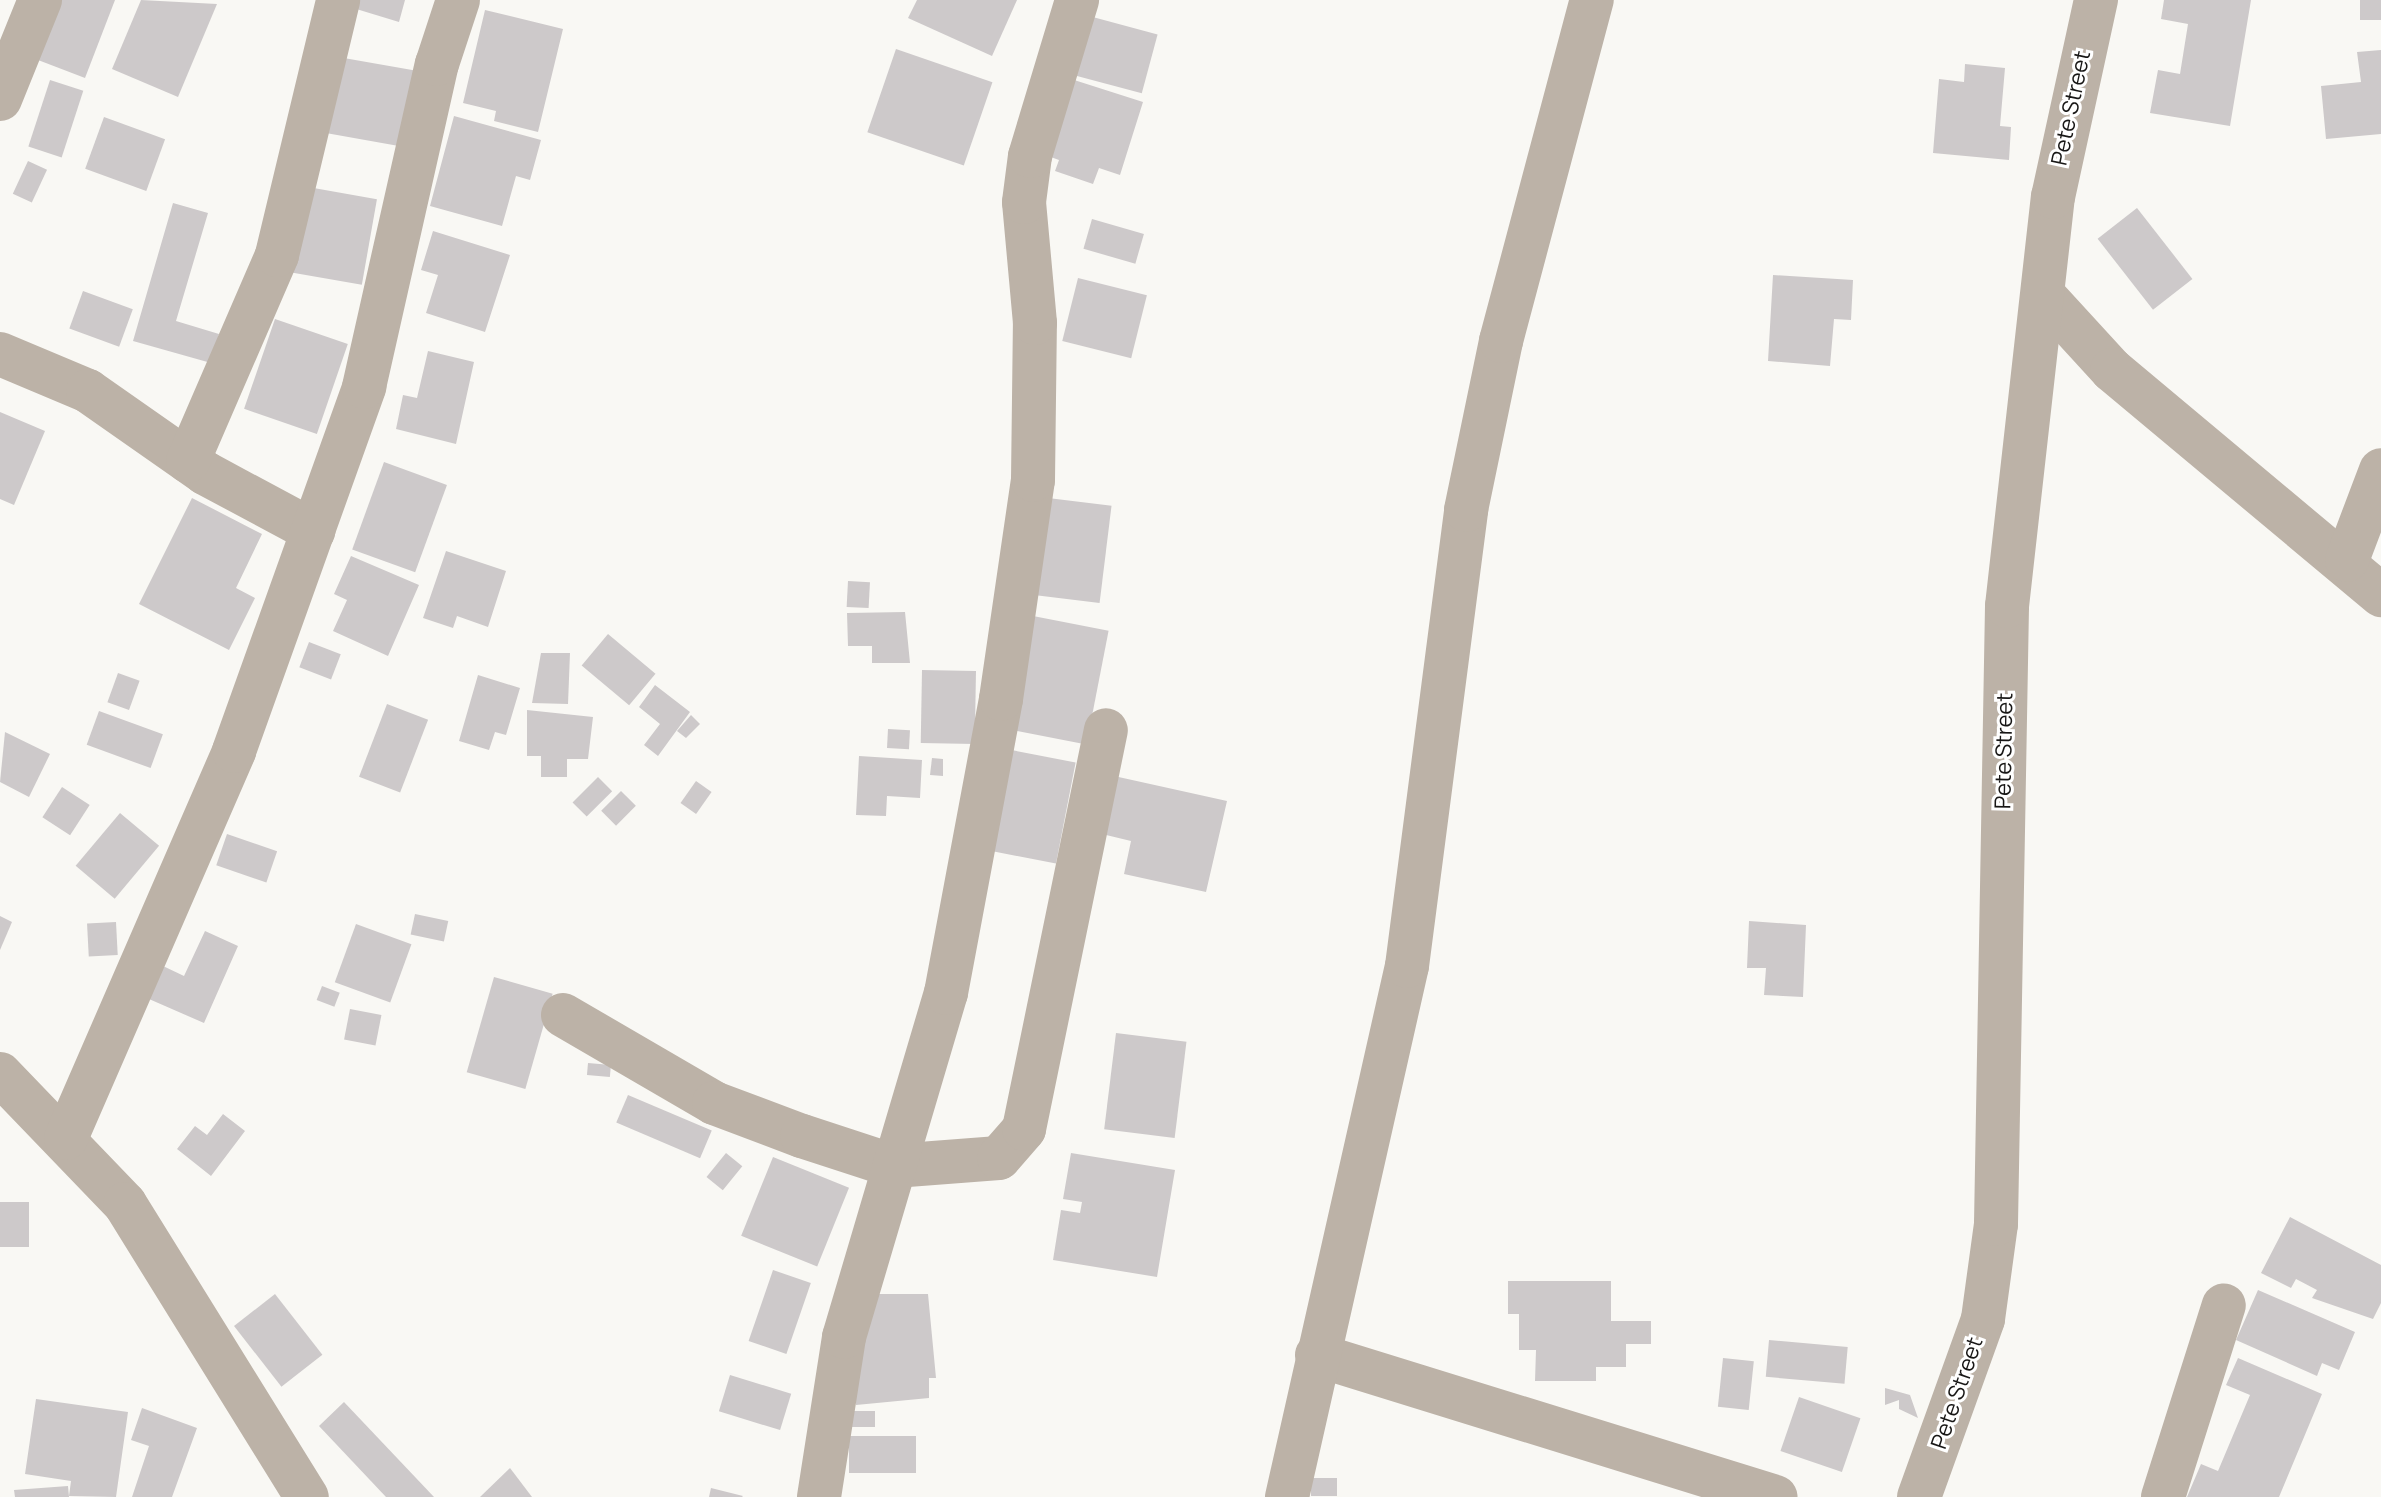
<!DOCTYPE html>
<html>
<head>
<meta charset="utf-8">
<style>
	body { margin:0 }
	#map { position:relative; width:2381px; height:1497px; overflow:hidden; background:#f9f8f4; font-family:Manrope,sans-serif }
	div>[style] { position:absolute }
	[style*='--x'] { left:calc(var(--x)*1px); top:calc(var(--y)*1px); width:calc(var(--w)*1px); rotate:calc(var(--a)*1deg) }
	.building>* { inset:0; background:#cdc9ca; transform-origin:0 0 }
	.minor>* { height:44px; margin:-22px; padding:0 22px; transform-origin:22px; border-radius:22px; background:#bcb2a7 }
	span { translate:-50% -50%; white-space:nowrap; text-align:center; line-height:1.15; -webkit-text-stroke:6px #fff; paint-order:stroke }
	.street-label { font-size:22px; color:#181716 }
</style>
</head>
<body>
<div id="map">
	<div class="building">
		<div style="clip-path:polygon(46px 0,115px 0,85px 78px,25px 55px)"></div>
		<div style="clip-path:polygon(141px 0,217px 4px,178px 97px,112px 69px)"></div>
		<div style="clip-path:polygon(355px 0,405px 0,399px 22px,353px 8px)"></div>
		<div style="clip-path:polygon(917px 0,1017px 0,992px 56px,908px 18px)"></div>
		<div style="clip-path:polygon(2164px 0,2251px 0,2230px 126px,2150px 113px,2158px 70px,2180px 74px,2188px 24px,2161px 19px)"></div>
		<div style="left:2360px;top:0;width:21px;height:20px"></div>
		<div style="clip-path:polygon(485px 10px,563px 29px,538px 132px,494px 121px,496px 111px,463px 103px)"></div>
		<div style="left:1089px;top:16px;width:71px;height:61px;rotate:15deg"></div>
		<div style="left:896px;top:49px;width:102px;height:88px;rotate:19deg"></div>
		<div style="clip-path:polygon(2381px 50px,2381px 134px,2326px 139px,2321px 86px,2361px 82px,2357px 52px)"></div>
		<div style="left:321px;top:54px;width:94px;height:77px;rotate:10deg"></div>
		<div style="clip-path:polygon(1965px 64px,2005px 68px,2000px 126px,2011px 127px,2009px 160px,1933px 153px,1939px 79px,1964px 82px)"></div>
		<div style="clip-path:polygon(1071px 79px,1143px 102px,1120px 175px,1099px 168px,1093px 184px,1055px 171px,1059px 160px,1048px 156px)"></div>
		<div style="left:50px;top:80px;width:35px;height:70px;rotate:18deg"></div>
		<div style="clip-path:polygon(454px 116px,541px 140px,530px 180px,516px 176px,502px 226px,430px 206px)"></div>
		<div style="left:104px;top:117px;width:65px;height:55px;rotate:20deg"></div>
		<div style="left:28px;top:161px;width:21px;height:36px;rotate:25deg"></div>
		<div style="left:308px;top:187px;width:70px;height:87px;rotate:10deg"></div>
		<div style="clip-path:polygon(173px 203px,208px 213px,176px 321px,219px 334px,211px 363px,133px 341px)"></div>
		<div style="left:2137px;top:208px;width:90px;height:50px;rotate:52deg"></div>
		<div style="left:1092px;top:219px;width:54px;height:31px;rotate:16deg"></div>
		<div style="clip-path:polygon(433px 231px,510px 255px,485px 332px,426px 313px,438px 275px,421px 270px)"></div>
		<div style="clip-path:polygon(1773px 275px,1853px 280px,1851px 320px,1834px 319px,1830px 366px,1768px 361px)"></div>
		<div style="left:1078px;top:278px;width:71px;height:65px;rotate:14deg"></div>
		<div style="left:83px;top:291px;width:53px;height:40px;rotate:20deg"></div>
		<div style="left:275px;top:319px;width:77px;height:95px;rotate:19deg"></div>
		<div style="clip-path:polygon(428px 351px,474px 362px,456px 444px,396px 429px,403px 395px,417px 398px)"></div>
		<div style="clip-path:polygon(0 412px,45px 431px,14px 505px,0 499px)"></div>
		<div style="left:384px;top:462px;width:67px;height:93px;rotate:20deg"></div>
		<div style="clip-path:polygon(192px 498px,262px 534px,236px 588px,255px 598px,229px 650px,139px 604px)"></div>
		<div style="left:1048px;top:498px;width:64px;height:98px;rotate:7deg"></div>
		<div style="clip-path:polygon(446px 551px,506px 571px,488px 627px,457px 616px,453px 628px,423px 618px)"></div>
		<div style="clip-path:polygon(351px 556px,419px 585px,388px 656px,333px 631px,347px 600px,334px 594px)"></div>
		<div style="left:848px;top:581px;width:22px;height:26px;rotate:3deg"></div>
		<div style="clip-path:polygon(905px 612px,910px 663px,872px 663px,872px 646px,848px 646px,847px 613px)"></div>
		<div style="left:1033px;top:616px;width:77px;height:116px;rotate:11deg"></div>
		<div style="left:608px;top:634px;width:62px;height:41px;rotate:40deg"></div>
		<div style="left:309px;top:642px;width:34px;height:27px;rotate:21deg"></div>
		<div style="clip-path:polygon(541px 653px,570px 653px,568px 704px,532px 703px)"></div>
		<div style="left:922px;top:670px;width:54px;height:73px;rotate:1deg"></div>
		<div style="left:118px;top:673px;width:23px;height:31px;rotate:20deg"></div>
		<div style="clip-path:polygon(478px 675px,520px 688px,506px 735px,495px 732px,489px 750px,459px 741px)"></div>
		<div style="clip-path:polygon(655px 685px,690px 712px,658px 756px,644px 745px,660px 724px,639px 707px)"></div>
		<div style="left:387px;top:704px;width:44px;height:78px;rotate:21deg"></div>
		<div style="clip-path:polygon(527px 710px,593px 717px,588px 759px,567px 759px,567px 777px,541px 777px,541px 756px,527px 756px)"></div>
		<div style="left:99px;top:711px;width:68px;height:36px;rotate:20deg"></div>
		<div style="clip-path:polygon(691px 715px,700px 724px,686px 738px,677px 731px)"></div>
		<div style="left:888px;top:729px;width:22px;height:19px;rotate:3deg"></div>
		<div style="clip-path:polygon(5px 732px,50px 754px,29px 797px,0 782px)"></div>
		<div style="left:1001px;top:748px;width:76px;height:103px;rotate:11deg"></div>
		<div style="clip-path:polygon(859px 756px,922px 760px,920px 798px,887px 796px,886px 816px,856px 815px)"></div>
		<div style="clip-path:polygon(932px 758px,943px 759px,943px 776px,930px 775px)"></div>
		<div style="clip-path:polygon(1114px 776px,1227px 801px,1206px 892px,1124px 874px,1131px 841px,1102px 834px)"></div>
		<div style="left:598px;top:777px;width:20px;height:36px;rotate:45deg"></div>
		<div style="left:696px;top:781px;width:19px;height:27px;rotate:35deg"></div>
		<div style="left:62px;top:787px;width:33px;height:36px;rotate:33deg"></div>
		<div style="left:621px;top:791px;width:21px;height:28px;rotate:45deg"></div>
		<div style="left:120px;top:813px;width:51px;height:69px;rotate:40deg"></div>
		<div style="left:227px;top:834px;width:53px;height:33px;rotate:19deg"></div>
		<div style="left:415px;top:914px;width:34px;height:21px;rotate:12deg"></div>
		<div style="clip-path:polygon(0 916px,12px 922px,0 950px)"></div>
		<div style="clip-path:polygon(1749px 921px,1806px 925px,1803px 997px,1764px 995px,1766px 968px,1747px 968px)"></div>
		<div style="left:116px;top:922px;width:33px;height:29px;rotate:87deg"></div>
		<div style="left:356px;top:924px;width:59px;height:62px;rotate:20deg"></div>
		<div style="clip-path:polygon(205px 931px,238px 946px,204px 1023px,149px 999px,163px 966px,184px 976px)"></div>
		<div style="left:494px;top:977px;width:61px;height:99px;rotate:16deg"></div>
		<div style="left:322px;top:986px;width:19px;height:15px;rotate:21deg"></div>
		<div style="left:350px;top:1009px;width:32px;height:31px;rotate:11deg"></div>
		<div style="left:1116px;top:1033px;width:71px;height:97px;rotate:7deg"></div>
		<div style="left:588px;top:1063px;width:23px;height:12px;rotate:5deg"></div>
		<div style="left:628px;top:1095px;width:91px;height:30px;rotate:23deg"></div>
		<div style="clip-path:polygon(223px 1114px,245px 1131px,211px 1176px,177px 1149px,195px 1126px,207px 1135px)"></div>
		<div style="left:726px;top:1153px;width:21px;height:31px;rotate:39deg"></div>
		<div style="clip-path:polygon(1071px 1153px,1175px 1170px,1157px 1277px,1053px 1260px,1061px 1210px,1080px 1213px,1082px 1202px,1063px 1199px)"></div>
		<div style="left:773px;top:1157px;width:82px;height:85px;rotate:22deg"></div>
		<div style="left:0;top:1202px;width:29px;height:45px"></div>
		<div style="clip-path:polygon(2290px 1217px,2381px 1265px,2381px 1303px,2373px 1319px,2312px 1298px,2317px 1290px,2296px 1279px,2291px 1288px,2261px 1273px)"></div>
		<div style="left:773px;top:1270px;width:40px;height:75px;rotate:19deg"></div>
		<div style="clip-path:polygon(1508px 1281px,1611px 1281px,1611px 1321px,1651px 1321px,1651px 1344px,1626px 1344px,1626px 1367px,1596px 1367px,1596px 1381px,1535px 1381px,1536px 1350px,1519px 1350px,1519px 1314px,1508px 1314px)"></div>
		<div style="clip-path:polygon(2258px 1290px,2355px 1332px,2339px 1370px,2322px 1363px,2317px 1376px,2236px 1340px)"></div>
		<div style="left:275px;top:1294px;width:77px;height:52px;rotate:52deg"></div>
		<div style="clip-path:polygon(867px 1294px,928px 1294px,936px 1378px,929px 1378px,929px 1398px,856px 1405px,856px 1337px)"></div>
		<div style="left:1769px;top:1340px;width:79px;height:37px;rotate:5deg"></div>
		<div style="left:1723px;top:1358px;width:31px;height:49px;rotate:6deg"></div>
		<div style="clip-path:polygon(2238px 1358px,2322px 1394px,2279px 1497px,2187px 1497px,2201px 1464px,2218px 1471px,2250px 1395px,2226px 1385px)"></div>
		<div style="left:730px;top:1375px;width:64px;height:38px;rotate:17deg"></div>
		<div style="clip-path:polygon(1885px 1388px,1910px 1395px,1918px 1418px,1899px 1409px,1899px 1400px,1885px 1405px)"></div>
		<div style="left:1799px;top:1397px;width:65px;height:57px;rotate:19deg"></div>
		<div style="clip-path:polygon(36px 1399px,128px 1412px,116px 1497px,69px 1496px,71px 1481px,25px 1474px)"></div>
		<div style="clip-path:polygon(344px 1402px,434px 1497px,386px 1497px,319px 1426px)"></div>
		<div style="clip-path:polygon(142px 1408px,197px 1428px,172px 1497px,132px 1497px,149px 1446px,131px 1440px)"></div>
		<div style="left:849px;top:1411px;width:26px;height:16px"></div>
		<div style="left:849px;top:1436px;width:67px;height:37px"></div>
		<div style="clip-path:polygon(510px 1468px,532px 1497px,480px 1497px)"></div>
		<div style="left:1311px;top:1478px;width:26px;height:18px"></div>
		<div style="clip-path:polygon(68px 1486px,69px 1497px,15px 1497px,14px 1490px)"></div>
		<div style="clip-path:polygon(711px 1488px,743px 1496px,742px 1497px,709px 1497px)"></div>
	</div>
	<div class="minor">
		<div style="--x:0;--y:99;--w:107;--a:-68"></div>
		<div style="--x:2047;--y:299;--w:96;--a:47.5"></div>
		<div style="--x:2112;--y:370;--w:351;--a:39.9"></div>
		<div style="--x:0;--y:354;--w:95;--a:22.8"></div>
		<div style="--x:88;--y:391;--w:143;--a:35"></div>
		<div style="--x:205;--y:473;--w:123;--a:28.2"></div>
		<div style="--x:188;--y:461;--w:224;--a:-66.6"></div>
		<div style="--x:277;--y:255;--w:262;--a:-76.5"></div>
		<div style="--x:2347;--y:560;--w:96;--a:-69.3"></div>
		<div style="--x:563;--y:1015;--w:175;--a:30.2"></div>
		<div style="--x:714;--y:1103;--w:94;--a:20.6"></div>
		<div style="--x:802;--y:1136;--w:97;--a:18.1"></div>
		<div style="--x:894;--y:1166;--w:105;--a:-4.4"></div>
		<div style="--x:999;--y:1158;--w:38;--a:-49"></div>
		<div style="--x:1024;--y:1129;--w:407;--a:-78.4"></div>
		<div style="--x:0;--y:1074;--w:180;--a:46.1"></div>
		<div style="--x:125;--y:1204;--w:345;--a:58.2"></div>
		<div style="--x:66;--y:1138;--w:422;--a:-66.5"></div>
		<div style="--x:234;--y:751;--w:387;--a:-70.3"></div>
		<div style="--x:364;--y:387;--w:331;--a:-77.3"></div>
		<div style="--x:437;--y:64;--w:67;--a:-71.8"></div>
		<div style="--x:1317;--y:1355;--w:480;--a:17.2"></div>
		<div style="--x:819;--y:1497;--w:162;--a:-81.1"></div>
		<div style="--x:844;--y:1337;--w:359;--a:-73.5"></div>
		<div style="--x:946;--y:993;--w:299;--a:-79.4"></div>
		<div style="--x:1001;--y:699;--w:221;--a:-81.7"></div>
		<div style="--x:1033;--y:480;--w:157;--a:-89.3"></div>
		<div style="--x:1035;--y:323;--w:121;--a:-95.2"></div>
		<div style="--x:1024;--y:202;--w:46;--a:-82.6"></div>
		<div style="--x:1030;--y:156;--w:163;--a:-73.2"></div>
		<div style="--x:1287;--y:1497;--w:544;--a:-77.27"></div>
		<div style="--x:1407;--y:966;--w:460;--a:-82.6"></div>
		<div style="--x:1466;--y:510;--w:173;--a:-78.3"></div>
		<div style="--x:1501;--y:341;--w:353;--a:-75.1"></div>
		<div style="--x:1919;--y:1497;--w:189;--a:-70.2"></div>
		<div style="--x:1983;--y:1319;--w:96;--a:-82.2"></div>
		<div style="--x:1996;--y:1224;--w:618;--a:-88.98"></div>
		<div style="--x:2007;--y:606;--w:412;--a:-83.6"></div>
		<div style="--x:2053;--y:197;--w:202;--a:-77.7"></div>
		<div style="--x:2163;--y:1497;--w:201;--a:-72.4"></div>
	</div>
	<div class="street-label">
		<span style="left:2071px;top:108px;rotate:-78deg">Pete Street</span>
		<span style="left:2004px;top:751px;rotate:-89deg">Pete Street</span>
		<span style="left:1957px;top:1393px;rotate:-71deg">Pete Street</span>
	</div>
</div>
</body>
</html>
